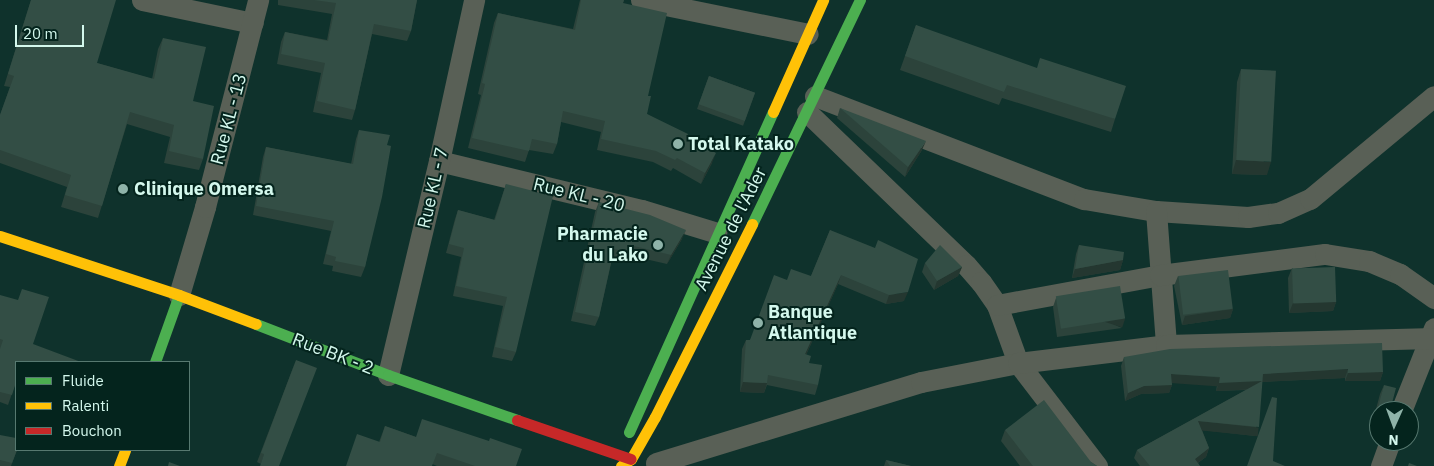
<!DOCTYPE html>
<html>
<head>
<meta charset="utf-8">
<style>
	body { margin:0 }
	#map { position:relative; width:1434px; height:466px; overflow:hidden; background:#0f322c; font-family:"IBM Plex Sans",sans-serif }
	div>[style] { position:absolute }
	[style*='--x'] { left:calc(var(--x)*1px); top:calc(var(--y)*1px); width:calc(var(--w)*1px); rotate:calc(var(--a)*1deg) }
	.street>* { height:21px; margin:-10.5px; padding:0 10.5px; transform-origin:10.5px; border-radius:10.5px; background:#596056 }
	.fast>* { height:11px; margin:-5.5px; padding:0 5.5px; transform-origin:5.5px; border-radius:5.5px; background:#4caf50 }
	.slow>* { height:11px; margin:-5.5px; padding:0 5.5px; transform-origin:5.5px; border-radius:5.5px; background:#ffc107 }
	.jam>* { height:11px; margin:-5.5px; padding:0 5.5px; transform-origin:5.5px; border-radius:5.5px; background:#c62828 }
	.wall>* { inset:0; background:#2c433b; transform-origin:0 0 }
	.shaded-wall>* { inset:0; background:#243730; transform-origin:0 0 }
	.building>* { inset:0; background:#334e45; transform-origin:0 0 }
	.dots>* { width:14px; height:14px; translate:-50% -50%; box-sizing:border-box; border:2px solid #04241d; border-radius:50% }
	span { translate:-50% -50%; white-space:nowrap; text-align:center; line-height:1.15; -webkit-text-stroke:4px #04241d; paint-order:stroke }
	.street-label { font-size:18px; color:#d4f8ed }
	.poi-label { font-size:18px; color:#d4f8ed; font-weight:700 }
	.left { translate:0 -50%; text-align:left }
	.right { translate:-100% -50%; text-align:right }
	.legend { position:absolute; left:15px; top:361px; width:175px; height:90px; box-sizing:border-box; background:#04241d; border:1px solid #577970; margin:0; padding:6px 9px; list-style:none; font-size:15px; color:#d4f8ed }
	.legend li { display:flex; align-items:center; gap:10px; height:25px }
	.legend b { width:25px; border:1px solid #577970 }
	.north { position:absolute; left:1369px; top:401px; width:50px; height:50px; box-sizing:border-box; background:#04241d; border:1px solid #577970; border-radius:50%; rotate:182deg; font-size:14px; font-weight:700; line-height:20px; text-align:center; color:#d4f8ed }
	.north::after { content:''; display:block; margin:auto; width:18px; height:22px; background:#8fb3a9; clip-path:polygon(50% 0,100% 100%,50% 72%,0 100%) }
	.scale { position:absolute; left:15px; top:25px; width:69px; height:22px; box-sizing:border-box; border:2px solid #d4f8ed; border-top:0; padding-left:6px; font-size:15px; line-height:18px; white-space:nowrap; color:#d4f8ed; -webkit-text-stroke:4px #04241d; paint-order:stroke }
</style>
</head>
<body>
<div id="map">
	<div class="street">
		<div style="--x:142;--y:0;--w:113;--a:11.7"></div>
		<div style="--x:641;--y:0;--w:170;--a:11.5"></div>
		<div style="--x:815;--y:96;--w:288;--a:21"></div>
		<div style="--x:1084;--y:199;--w:73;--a:9.5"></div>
		<div style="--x:1156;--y:211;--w:92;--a:3.7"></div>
		<div style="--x:1248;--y:217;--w:30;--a:-8"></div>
		<div style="--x:1278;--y:213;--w:35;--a:-24"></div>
		<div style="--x:1310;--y:199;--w:161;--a:-39.7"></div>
		<div style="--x:807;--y:112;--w:221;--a:43.9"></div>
		<div style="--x:966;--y:265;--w:23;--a:49"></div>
		<div style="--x:981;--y:282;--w:28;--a:55"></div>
		<div style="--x:997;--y:305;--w:62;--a:70.1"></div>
		<div style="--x:1018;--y:363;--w:130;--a:52.5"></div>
		<div style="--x:439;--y:161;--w:209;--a:13.6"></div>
		<div style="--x:642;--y:210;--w:78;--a:17"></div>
		<div style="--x:1156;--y:211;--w:134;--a:85.7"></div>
		<div style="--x:179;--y:295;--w:92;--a:-73.5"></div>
		<div style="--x:205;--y:207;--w:214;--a:-75.6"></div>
		<div style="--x:997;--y:305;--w:166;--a:-10.4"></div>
		<div style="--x:1160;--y:275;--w:166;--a:-7.3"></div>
		<div style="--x:1325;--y:254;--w:45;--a:9"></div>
		<div style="--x:1369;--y:261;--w:34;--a:23"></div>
		<div style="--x:1400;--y:274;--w:42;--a:35.2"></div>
		<div style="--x:388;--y:375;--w:220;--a:-76.6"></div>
		<div style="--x:439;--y:161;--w:165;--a:-77.7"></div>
		<div style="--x:1401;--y:411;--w:89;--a:-68.3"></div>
		<div style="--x:656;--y:463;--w:277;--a:-17"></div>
		<div style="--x:921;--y:382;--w:99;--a:-11.1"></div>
		<div style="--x:1018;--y:363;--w:149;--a:-6.9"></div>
		<div style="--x:1166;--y:345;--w:268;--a:-1.5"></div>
		<div style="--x:1381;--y:466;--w:27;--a:-70"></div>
	</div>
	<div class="fast">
		<div style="--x:752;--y:224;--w:249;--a:-64.3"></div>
		<div style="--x:256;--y:324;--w:142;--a:21.1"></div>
		<div style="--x:388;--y:375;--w:137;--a:19.2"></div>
		<div style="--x:155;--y:362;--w:71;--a:-70.3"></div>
		<div style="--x:629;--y:432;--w:351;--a:-65.8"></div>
	</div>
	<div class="slow">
		<div style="--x:773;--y:112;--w:123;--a:-65.9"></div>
		<div style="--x:0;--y:236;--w:188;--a:18.2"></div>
		<div style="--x:179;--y:295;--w:82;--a:20.6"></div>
		<div style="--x:119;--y:466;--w:17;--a:-69"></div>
		<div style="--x:621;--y:466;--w:12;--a:-35"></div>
		<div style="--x:631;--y:459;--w:48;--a:-60.3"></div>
		<div style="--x:655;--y:417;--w:216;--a:-63.3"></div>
	</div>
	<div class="jam">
		<div style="--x:517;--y:420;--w:120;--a:18.9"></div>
	</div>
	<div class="wall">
		<div style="clip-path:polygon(31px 0,97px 63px,152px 79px,158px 49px,163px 38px,193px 101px,203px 159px,199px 170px,164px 163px,170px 137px,127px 124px,98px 218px,61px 207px,67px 187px,0 163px,0 115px,10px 87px,4px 86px)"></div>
		<div style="clip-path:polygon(278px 0,417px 0,411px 31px,407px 41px,372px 34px,355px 110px,352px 120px,313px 112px,321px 73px,277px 64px,281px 42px,285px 32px,327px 40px,332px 14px,278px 5px)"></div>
		<div style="clip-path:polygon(580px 0,624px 0,623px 3px,648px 96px,647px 114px,687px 137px,712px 163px,701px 184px,673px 168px,671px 171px,653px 162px,597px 150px,601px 132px,561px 122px,557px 144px,553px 154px,529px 150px,525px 162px,468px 148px,481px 95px,478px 94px,494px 23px,498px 13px,573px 29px)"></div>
		<div style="clip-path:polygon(916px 25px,1115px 119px,1111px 132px,1002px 98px,999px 105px,900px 70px)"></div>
		<div style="clip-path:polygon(1241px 69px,1267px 175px,1232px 174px,1237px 82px)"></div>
		<div style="left:709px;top:76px;width:49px;height:35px;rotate:20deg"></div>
		<div style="clip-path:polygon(840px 108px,922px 150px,905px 177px,837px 118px)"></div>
		<div style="clip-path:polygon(359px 130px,387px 145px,365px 267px,361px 277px,332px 271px,333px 266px,323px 264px,331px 231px,253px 215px,263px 157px,266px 147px,351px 164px,356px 139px)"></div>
		<div style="clip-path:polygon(506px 184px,516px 352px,512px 361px,492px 357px,503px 306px,453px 296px,461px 257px,446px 253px,455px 219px,458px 210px,494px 220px)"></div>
		<div style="clip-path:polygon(599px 202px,682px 239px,667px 264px,632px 256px,629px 262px,612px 259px,599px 317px,595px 326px,571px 321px,595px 212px)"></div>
		<div style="clip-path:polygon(830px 230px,904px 301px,886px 304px,838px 284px,806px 355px,818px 385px,815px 395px,767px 385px,764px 393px,740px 392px,742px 349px,746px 340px,750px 340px,787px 280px,811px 276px)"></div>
		<div style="clip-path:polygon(1079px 245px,1123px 260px,1120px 270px,1072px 278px,1076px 254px)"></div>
		<div style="clip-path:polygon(925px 263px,962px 267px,958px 276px,934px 290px,922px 272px)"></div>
		<div style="clip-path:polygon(1292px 268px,1336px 302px,1333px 311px,1289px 313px,1288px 278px)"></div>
		<div style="clip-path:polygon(1178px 276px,1233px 309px,1230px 318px,1182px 325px,1174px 286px)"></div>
		<div style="clip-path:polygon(0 295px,16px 362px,16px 382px,8px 405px,0 402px)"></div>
		<div style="clip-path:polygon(1056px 298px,1122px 328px,1057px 337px,1053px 307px)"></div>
		<div style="clip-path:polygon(1124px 357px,1383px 372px,1380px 381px,1345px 381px,1345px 378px,1262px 382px,1255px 436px,1202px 430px,1209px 448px,1206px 457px,1198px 463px,1200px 466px,1140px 466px,1134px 458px,1137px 450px,1246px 390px,1216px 391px,1217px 385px,1172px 382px,1172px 385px,1169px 393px,1141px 394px,1125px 401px,1121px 366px)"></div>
		<div style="clip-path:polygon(296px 360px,261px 464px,257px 462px)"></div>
		<div style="clip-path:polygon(1384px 385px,1379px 411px,1379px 430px,1371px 428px,1380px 394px)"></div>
		<div style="clip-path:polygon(385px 426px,416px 437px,516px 466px,437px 466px,379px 442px)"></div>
		<div style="clip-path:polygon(1005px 430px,1091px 462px,1097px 466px,1020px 466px,1001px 441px)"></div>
		<div style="clip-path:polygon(0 435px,17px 450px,11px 466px,0 466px)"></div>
		<div style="clip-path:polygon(886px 460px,911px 466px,884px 466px)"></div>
	</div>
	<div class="shaded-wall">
		<div style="clip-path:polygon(926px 141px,922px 150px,905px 177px,908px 167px)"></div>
		<div style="clip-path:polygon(716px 153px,712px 163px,701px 184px,705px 173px)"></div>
		<div style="clip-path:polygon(1236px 160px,1271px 162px,1267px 175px,1232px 174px)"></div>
		<div style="clip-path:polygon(686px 230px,682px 239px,667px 264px,671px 255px)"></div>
		<div style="clip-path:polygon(1123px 260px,1120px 270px,1072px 278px,1075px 269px)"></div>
		<div style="clip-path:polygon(962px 267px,958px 276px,934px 290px,937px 281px)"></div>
		<div style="clip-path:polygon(841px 275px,838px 284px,802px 364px,805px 354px)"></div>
		<div style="clip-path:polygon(908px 292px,904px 301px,886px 304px,889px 295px)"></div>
		<div style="clip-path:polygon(1336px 302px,1333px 311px,1289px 313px,1293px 303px)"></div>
		<div style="clip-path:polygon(1233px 309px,1230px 318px,1182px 325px,1185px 316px)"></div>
		<div style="left:1125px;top:319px;width:9px;height:66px;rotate:108deg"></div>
		<div style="clip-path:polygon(1348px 369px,1345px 378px,1262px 382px,1259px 389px,1216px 391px,1219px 383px,1263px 374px)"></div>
		<div style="clip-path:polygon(1383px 372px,1380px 381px,1345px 381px,1348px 373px)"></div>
		<div style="left:1171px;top:374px;width:49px;height:9px;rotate:4deg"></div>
		<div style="clip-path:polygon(743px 382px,767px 383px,764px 393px,740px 392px)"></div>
		<div style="clip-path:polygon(1172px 385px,1169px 393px,1141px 394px,1125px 401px,1128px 393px,1144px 386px)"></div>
		<div style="left:1198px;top:421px;width:61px;height:9px;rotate:6deg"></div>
		<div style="clip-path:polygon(1209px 448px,1206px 457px,1193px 466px,1195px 459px)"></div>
	</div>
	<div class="building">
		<div style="clip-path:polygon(31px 0,116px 0,97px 63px,154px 79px,163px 38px,206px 47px,193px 101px,214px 106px,203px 159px,169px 151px,174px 125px,130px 112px,102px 206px,65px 195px,71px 175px,0 150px,0 115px,14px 76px,8px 74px)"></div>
		<div style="clip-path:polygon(314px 0,417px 0,411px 31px,374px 24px,355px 110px,317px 101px,325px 63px,281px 54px,285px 32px,328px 41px,336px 3px)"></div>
		<div style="clip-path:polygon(581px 0,624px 0,623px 3px,667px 13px,648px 96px,651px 96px,647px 114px,688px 134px,687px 137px,716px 153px,705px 173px,677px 158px,675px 160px,656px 151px,601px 139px,605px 121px,563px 111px,557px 144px,532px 139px,529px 151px,472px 138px,485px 84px,482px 83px,498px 13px,575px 30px)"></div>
		<div style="clip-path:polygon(916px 25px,1037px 68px,1040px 58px,1126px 86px,1115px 119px,1007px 85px,1004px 92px,905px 56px)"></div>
		<div style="left:1241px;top:69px;width:35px;height:91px;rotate:3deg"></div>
		<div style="left:709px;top:76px;width:49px;height:30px;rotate:20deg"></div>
		<div style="clip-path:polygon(840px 108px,926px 141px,908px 167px)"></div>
		<div style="clip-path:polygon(359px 130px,390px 135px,387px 145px,391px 146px,382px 197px,365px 267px,335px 261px,336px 257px,326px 254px,334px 221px,256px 206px,266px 147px,353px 164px)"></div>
		<div style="clip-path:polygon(506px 184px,553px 196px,516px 352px,495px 347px,507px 297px,456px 286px,464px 248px,449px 244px,458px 210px,495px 220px)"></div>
		<div style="clip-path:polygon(599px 202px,650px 215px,686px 230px,671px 255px,634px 246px,633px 253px,614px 249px,599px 317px,575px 312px)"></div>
		<div style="clip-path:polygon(830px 230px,875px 248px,878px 240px,918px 259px,908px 292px,889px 295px,841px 275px,805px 354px,811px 356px,809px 363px,822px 365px,818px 385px,768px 375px,767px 383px,743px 382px,746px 340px,750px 340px,774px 275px,787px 280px,791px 269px,811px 276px)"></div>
		<div style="clip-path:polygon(940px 245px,962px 267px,937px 281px,925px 263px)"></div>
		<div style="clip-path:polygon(1079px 245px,1124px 252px,1123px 260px,1075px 269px)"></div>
		<div style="left:1335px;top:267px;width:35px;height:43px;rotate:88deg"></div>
		<div style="left:1228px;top:270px;width:39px;height:50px;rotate:83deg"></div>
		<div style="left:1120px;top:286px;width:33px;height:65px;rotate:81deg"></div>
		<div style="clip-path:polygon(22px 289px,49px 297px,33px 344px,81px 362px,16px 362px,16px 382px,12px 395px,0 392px,0 349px,3px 340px,0 339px,0 295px,18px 300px)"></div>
		<div style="clip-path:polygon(1382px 343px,1383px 372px,1348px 373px,1348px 369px,1263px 374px,1259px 427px,1198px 421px,1209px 448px,1195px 459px,1200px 466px,1150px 466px,1137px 450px,1262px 381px,1219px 383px,1220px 377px,1171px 374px,1172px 385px,1144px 386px,1128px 393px,1124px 357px,1170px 349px)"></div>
		<div style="clip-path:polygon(296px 360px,317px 368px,279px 466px,260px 466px,264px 454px,261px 453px)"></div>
		<div style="clip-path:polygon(1384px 385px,1396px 388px,1392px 403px,1397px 411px,1379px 411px,1379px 420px,1375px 419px)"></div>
		<div style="clip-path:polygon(1272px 397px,1277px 398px,1273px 461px,1285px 466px,1247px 466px)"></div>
		<div style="clip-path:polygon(1044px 400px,1091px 462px,1097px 466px,1033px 466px,1005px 430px)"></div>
		<div style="clip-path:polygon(422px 419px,489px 441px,490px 438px,522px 449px,516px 466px,475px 466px,437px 453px,432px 466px,346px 466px,357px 434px,380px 442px,385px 426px,416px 437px)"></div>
		<div style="clip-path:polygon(0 435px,16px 438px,17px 450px,12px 463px,0 460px)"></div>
		<div style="clip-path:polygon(886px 460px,911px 466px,890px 466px)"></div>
		<div style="clip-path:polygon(169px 462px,180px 466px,168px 466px)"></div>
		<div style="clip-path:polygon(1409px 463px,1417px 466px,1408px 466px)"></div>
	</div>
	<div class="dots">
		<div style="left:678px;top:144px;background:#8fb3a9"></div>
		<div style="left:123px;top:189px;background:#8fb3a9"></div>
		<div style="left:658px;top:245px;background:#8fb3a9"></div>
		<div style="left:758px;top:323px;background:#8fb3a9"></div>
	</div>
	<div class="street-label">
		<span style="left:229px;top:119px;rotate:-75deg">Rue KL - 13</span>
		<span style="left:433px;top:188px;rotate:-77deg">Rue KL - 7</span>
		<span style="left:579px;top:195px;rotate:14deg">Rue KL - 20</span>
		<span style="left:731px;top:229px;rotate:-63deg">Avenue de l'Ader</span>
		<span style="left:333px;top:354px;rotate:21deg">Rue BK - 2</span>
	</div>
	<div class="poi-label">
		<span class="left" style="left:688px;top:144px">Total Katako</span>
		<span class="left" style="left:134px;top:189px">Clinique Omersa</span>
		<span class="right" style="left:648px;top:245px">Pharmacie<br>du Lako</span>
		<span class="left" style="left:768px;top:323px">Banque<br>Atlantique</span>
	</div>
	<ul class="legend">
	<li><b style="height:6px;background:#4caf50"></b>Fluide</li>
	<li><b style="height:6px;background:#ffc107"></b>Ralenti</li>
	<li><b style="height:6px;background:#c62828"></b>Bouchon</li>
	</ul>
	<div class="north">N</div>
	<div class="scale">20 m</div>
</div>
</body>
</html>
